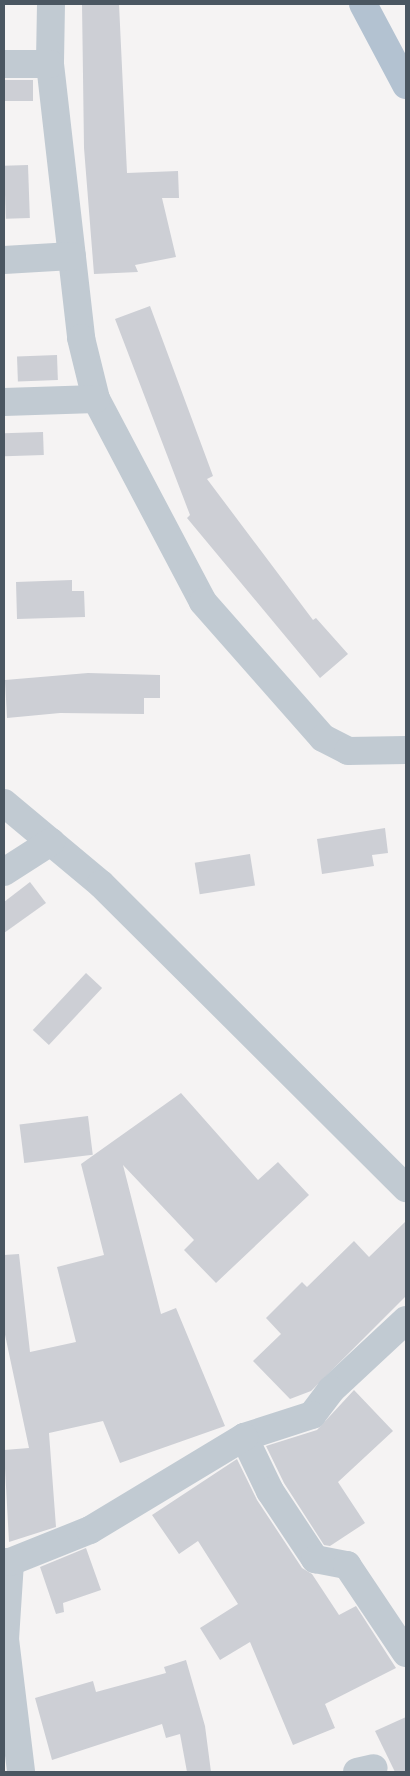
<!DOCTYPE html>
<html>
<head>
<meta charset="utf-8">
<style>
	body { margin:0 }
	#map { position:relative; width:410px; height:1776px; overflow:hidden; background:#f5f3f3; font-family:"PT Sans Narrow",sans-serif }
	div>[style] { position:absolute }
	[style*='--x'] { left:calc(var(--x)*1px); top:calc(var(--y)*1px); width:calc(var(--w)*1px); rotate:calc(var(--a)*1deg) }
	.building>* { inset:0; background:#cdcfd5; transform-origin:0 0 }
	.minor>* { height:28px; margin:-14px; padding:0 14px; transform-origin:14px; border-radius:14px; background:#c1cad2 }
	.major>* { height:28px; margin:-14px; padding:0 14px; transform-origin:14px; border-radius:14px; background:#b3c2d1 }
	span { translate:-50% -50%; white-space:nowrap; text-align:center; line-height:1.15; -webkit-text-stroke:5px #fff; paint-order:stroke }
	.frame { position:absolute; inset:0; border:5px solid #4a5661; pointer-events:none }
</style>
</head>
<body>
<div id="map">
	<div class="building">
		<div style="clip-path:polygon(82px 4px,119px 4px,127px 173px,178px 171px,179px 198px,162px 198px,176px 257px,135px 265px,138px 272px,94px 274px,84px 148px)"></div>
		<div style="left:4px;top:80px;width:29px;height:21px"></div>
		<div style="left:28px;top:165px;width:53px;height:24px;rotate:88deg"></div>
		<div style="clip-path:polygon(150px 306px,213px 476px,207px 479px,313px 620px,316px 618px,348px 654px,320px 678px,187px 518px,190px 515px,115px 319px)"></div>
		<div style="left:57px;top:355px;width:25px;height:40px;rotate:88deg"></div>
		<div style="left:43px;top:432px;width:23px;height:39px;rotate:88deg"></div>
		<div style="clip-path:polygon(72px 580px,72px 591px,84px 591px,85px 617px,17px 619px,16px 582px)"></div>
		<div style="clip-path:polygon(88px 673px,160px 675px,160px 698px,144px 698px,144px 714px,60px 713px,7px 718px,5px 680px)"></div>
		<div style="clip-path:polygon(385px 828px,388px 853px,372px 855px,374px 866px,322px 874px,317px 839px)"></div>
		<div style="left:250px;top:854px;width:32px;height:56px;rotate:81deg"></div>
		<div style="clip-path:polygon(30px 882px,46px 903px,4px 933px,4px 902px)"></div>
		<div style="left:86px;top:973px;width:22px;height:78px;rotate:43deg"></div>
		<div style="clip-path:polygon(181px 1093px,258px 1180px,278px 1162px,309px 1195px,216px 1283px,184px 1250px,194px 1240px,123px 1165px,161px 1314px,176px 1308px,225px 1426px,120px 1463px,103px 1421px,49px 1433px,56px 1527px,9px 1542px,4px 1450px,29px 1448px,4px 1330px,4px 1255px,19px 1254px,30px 1352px,76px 1342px,57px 1267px,104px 1255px,81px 1164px)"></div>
		<div style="left:88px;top:1116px;width:39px;height:69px;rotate:83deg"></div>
		<div style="clip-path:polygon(406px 1221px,406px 1296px,311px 1391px,290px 1399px,253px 1361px,281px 1334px,266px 1318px,302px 1282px,307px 1287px,354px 1241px,369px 1257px)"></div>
		<div style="clip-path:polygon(354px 1390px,393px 1431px,338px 1482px,365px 1523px,330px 1546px,324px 1545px,284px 1483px,266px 1446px,317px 1430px)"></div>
		<div style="clip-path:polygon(237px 1459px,257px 1500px,302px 1568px,312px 1574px,339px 1615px,356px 1606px,396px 1668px,325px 1704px,335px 1728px,293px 1745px,250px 1642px,220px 1660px,200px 1628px,238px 1604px,198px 1541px,179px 1554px,152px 1515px)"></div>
		<div style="clip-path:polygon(86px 1548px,101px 1590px,63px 1603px,64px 1612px,56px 1614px,40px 1567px)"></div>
		<div style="clip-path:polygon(186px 1660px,205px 1726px,211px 1772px,187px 1772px,180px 1734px,166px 1738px,162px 1724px,52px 1760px,35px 1698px,93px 1681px,96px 1692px,166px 1673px,164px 1667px)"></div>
		<div style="clip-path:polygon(406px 1717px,406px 1772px,395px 1772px,375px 1731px)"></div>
	</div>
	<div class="minor">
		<div style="--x:51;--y:4;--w:60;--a:91"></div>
		<div style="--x:50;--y:64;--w:276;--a:83.5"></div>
		<div style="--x:81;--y:338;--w:63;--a:76.2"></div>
		<div style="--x:96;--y:399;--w:229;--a:62.2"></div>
		<div style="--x:203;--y:602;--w:181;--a:48.6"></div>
		<div style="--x:323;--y:738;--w:28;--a:27"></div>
		<div style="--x:348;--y:751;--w:58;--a:-1"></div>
		<div style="--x:4;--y:64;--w:46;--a:0"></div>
		<div style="--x:4;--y:260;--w:68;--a:-3.4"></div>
		<div style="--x:4;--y:402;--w:92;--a:-1.9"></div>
		<div style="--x:4;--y:803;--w:126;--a:39.9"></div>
		<div style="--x:101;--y:884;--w:431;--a:44.9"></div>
		<div style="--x:4;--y:872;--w:56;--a:-32.6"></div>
		<div style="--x:406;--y:1320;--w:103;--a:137"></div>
		<div style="--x:331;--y:1390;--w:31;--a:127"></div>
		<div style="--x:312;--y:1415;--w:71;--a:162.1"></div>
		<div style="--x:244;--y:1437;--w:60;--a:64.3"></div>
		<div style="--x:270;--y:1491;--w:82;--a:56.5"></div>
		<div style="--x:315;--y:1559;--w:33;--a:11"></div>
		<div style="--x:347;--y:1565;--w:106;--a:56.2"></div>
		<div style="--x:4;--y:1562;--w:6;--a:0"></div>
		<div style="--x:10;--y:1562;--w:77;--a:93.7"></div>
		<div style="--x:5;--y:1639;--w:134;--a:83.1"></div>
		<div style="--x:10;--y:1562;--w:86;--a:-21.8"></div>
		<div style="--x:90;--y:1530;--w:180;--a:-31.1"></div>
		<div style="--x:357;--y:1772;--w:17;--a:-13"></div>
	</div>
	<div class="major">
		<div style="--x:363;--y:4;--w:92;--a:62"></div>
	</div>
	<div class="frame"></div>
</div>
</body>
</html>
